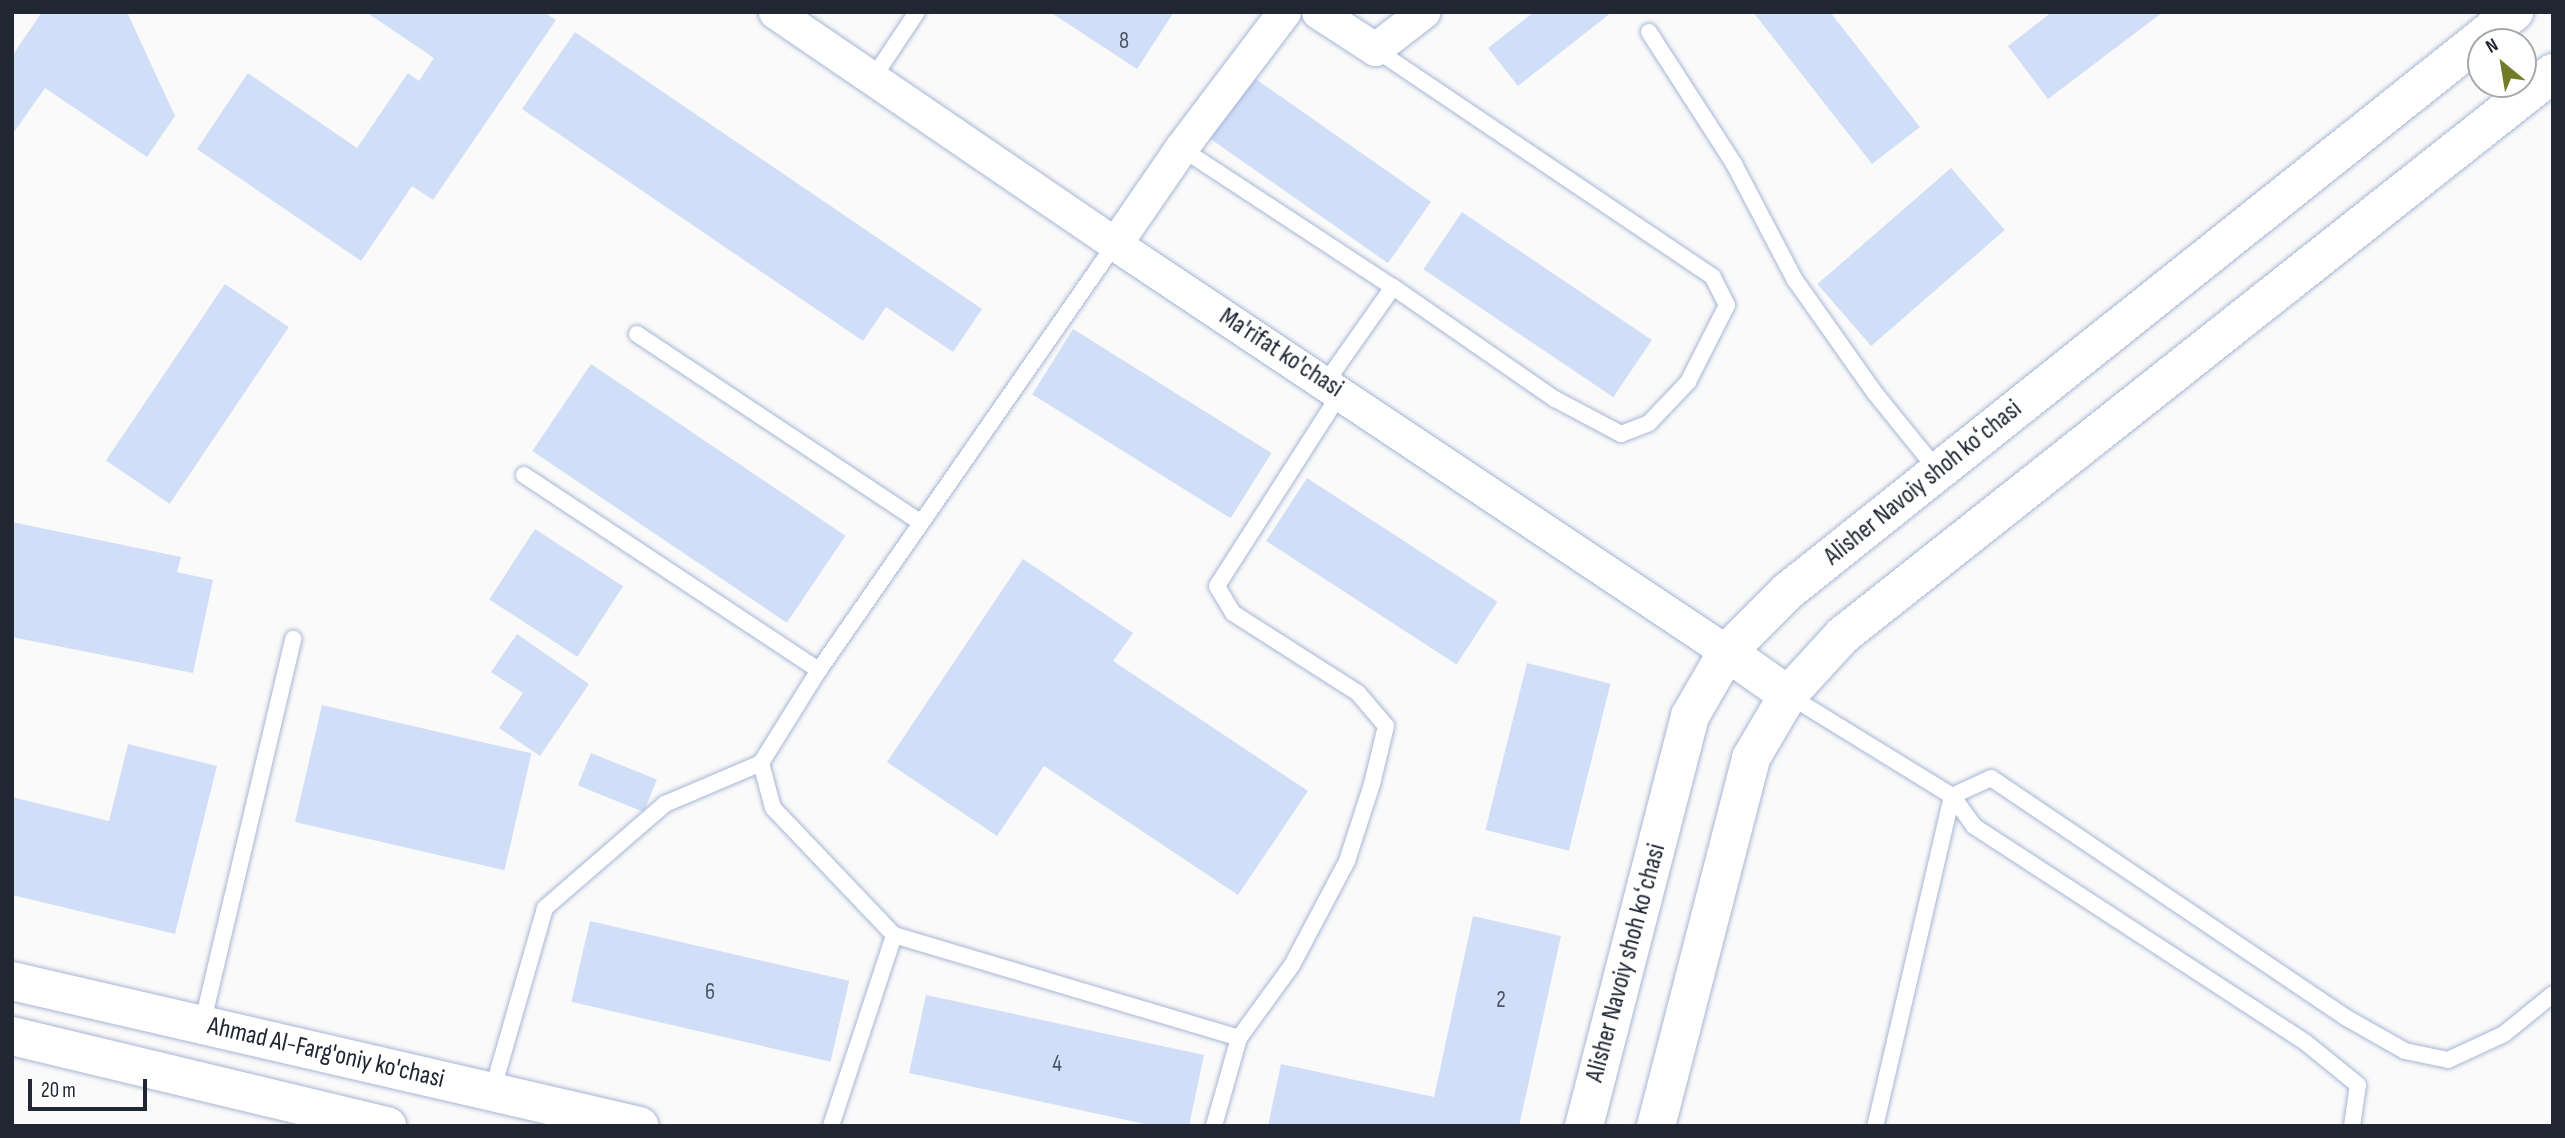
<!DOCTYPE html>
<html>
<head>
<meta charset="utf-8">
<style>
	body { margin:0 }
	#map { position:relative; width:2565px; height:1138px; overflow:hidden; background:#fafafa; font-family:"Sofia Sans Condensed",sans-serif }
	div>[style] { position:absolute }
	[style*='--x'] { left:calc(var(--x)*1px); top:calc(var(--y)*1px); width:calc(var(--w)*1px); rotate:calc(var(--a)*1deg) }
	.building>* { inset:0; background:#d1def8; transform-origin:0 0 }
	.roads { filter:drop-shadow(0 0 2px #a7b6d4) drop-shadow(0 0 2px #a7b6d4) }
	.service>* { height:16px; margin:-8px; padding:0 8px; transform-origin:8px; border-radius:8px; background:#fff }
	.minor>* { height:33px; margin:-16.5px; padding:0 16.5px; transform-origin:16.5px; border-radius:16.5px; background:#fff }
	.tertiary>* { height:38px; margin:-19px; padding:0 19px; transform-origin:19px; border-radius:19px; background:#fff }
	.primary>* { height:38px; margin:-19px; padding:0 19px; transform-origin:19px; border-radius:19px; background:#fff }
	span { translate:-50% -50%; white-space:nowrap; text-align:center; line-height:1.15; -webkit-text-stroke:6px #fff; paint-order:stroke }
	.number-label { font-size:23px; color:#4c5464 }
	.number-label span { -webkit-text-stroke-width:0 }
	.street-label { font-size:26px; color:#202632 }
	.frame { position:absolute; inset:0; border:14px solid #202632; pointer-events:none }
	.north { position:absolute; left:2467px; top:28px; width:70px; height:70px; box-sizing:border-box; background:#fff; border:2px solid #a6a8ad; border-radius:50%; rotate:330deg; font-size:19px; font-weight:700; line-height:28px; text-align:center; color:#202632 }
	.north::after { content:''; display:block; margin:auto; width:24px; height:32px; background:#727c28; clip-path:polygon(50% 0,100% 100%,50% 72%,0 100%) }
	.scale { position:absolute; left:28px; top:1079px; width:119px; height:32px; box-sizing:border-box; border:4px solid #202632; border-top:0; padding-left:9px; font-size:21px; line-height:24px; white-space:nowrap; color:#202632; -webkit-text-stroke:5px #fff; paint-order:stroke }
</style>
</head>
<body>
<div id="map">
	<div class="building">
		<div style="clip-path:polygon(42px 12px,127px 12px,175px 116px,147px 157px,45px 88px,12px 135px,12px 56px)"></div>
		<div style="clip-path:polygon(366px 12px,544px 12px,556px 20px,433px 200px,412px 186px,361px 261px,197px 149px,248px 73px,357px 148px,408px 73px,419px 81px,434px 58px)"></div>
		<div style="clip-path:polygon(1050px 12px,1174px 12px,1137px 69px)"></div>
		<div style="clip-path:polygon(1534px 12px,1612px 12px,1518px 86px,1488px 48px)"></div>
		<div style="clip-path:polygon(1753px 12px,1830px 12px,1920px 127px,1872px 164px)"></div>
		<div style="clip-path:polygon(2052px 12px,2163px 12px,2048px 99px,2008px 46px)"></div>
		<div style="clip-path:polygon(575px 32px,982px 309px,953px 352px,886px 307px,863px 341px,522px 109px)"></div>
		<div style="left:1250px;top:75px;width:221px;height:75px;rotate:35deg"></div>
		<div style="left:1951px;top:168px;width:82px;height:177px;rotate:49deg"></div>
		<div style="left:1462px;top:212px;width:229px;height:69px;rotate:34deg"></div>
		<div style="left:225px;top:284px;width:77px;height:213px;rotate:34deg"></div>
		<div style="left:1073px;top:329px;width:234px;height:77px;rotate:32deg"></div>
		<div style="left:591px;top:364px;width:307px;height:105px;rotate:34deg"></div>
		<div style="left:1307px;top:478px;width:227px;height:75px;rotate:33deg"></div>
		<div style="clip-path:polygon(12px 522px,181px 557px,177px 572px,213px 580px,193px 673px,12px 637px)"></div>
		<div style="left:535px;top:529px;width:105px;height:84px;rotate:33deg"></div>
		<div style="clip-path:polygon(1023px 559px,1133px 633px,1113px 661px,1308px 791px,1238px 895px,1044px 766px,997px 836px,887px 762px)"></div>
		<div style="clip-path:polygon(517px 634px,589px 684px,540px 756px,499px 728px,523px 693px,491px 672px)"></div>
		<div style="left:1527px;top:663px;width:86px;height:172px;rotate:14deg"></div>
		<div style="left:322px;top:705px;width:215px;height:120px;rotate:13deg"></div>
		<div style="clip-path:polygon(128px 744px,217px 766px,175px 934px,12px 895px,12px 797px,109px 821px)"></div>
		<div style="left:591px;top:753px;width:71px;height:35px;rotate:22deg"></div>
		<div style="clip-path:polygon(1473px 916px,1561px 936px,1519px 1126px,1268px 1126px,1281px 1064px,1434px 1097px)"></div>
		<div style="left:590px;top:921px;width:266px;height:83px;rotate:13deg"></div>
		<div style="clip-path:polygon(926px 995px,1204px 1055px,1189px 1126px,1154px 1126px,909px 1073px)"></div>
	</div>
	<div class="roads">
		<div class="service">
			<div style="--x:1649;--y:32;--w:157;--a:57.2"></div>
			<div style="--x:1734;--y:164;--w:131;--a:62.3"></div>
			<div style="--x:1795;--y:280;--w:137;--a:54.8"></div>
			<div style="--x:1874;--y:392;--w:102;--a:51"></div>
			<div style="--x:873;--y:78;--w:79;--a:-56.3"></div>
			<div style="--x:1181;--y:148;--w:254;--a:33.3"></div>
			<div style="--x:1393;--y:287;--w:197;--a:34.7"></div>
			<div style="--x:1555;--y:399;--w:75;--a:27.9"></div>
			<div style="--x:1621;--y:434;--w:30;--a:-21"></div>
			<div style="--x:1649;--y:423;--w:57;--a:-46.4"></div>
			<div style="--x:1688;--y:382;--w:86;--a:-63.1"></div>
			<div style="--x:1727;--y:305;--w:31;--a:-117"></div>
			<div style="--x:1713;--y:277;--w:408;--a:-146"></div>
			<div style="--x:637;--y:334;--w:341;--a:33.6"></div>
			<div style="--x:1326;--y:382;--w:116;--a:-54.8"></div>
			<div style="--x:524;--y:475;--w:354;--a:33.5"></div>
			<div style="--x:1788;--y:695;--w:193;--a:31.6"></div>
			<div style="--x:1952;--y:796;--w:339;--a:103.1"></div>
			<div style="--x:894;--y:935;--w:175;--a:-133.6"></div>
			<div style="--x:773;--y:808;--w:47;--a:-104.9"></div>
			<div style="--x:761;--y:763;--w:110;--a:-58.1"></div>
			<div style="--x:819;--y:670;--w:519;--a:-55.21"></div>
			<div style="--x:202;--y:1025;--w:397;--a:-76.7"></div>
			<div style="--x:1239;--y:1038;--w:90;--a:-54"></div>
			<div style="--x:1292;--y:965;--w:118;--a:-62.1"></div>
			<div style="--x:1347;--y:861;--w:81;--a:-72"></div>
			<div style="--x:1372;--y:784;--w:60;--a:-76.4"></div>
			<div style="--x:1386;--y:726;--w:43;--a:-130.3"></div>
			<div style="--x:1358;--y:693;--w:148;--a:-147.4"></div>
			<div style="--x:1233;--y:613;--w:31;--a:-121"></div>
			<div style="--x:1217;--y:586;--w:230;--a:-57.4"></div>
			<div style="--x:492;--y:1092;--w:191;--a:-73.9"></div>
			<div style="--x:545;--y:908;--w:159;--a:-40.9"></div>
			<div style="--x:665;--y:804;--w:104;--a:-23.1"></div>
			<div style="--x:831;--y:1126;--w:201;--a:-71.7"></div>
			<div style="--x:894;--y:935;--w:360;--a:16.6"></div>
			<div style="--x:1239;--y:1038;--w:91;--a:105.9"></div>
			<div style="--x:2352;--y:1126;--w:41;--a:-81.7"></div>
			<div style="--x:2358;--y:1085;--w:68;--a:-140.9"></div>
			<div style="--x:2305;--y:1042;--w:395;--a:-146.9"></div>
			<div style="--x:1974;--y:826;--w:37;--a:-126"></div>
			<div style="--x:1952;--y:796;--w:43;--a:-24.8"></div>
			<div style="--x:1991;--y:778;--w:427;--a:34"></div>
			<div style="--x:2345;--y:1017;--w:69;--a:29.5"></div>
			<div style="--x:2405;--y:1051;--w:44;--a:11.8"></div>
			<div style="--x:2448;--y:1060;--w:62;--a:-24.9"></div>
			<div style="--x:2504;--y:1034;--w:63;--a:-39.2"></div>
		</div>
		<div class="minor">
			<div style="--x:775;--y:12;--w:412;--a:34.3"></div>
			<div style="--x:1115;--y:244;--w:736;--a:33.69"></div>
			<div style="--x:1318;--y:12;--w:68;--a:33"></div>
			<div style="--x:1375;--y:49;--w:61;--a:-37.6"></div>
			<div style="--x:1115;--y:244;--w:116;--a:-55.5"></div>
			<div style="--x:1181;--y:148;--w:171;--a:-52.9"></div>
		</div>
		<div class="tertiary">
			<div style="--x:1727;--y:652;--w:75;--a:35.2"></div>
		</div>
		<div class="primary">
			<div style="--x:12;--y:981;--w:644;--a:13.02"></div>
			<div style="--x:12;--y:1036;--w:386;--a:13.5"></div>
			<div style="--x:1584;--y:1126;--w:423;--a:-75.5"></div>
			<div style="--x:1690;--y:716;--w:74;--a:-60"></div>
			<div style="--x:1727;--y:652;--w:86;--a:-45"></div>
			<div style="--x:1788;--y:591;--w:929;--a:-38.57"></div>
			<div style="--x:1656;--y:1126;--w:380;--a:-75.5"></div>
			<div style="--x:1751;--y:758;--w:73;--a:-59.6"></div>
			<div style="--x:1788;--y:695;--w:81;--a:-47.5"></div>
			<div style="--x:1843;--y:635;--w:906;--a:-38.36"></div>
		</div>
	</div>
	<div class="number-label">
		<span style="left:1124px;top:41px">8</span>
		<span style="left:710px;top:992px">6</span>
		<span style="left:1501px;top:1000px">2</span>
		<span style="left:1057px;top:1064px">4</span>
	</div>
	<div class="street-label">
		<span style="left:1281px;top:353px;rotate:33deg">Ma'rifat ko'chasi</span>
		<span style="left:1923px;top:483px;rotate:-39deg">Alisher Navoiy shoh koʻchasi</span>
		<span style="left:1626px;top:963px;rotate:-75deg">Alisher Navoiy shoh koʻchasi</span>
		<span style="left:326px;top:1053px;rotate:13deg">Ahmad Al-Farg'oniy ko'chasi</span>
	</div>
	<div class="frame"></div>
	<div class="north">N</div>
	<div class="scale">20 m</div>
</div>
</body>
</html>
